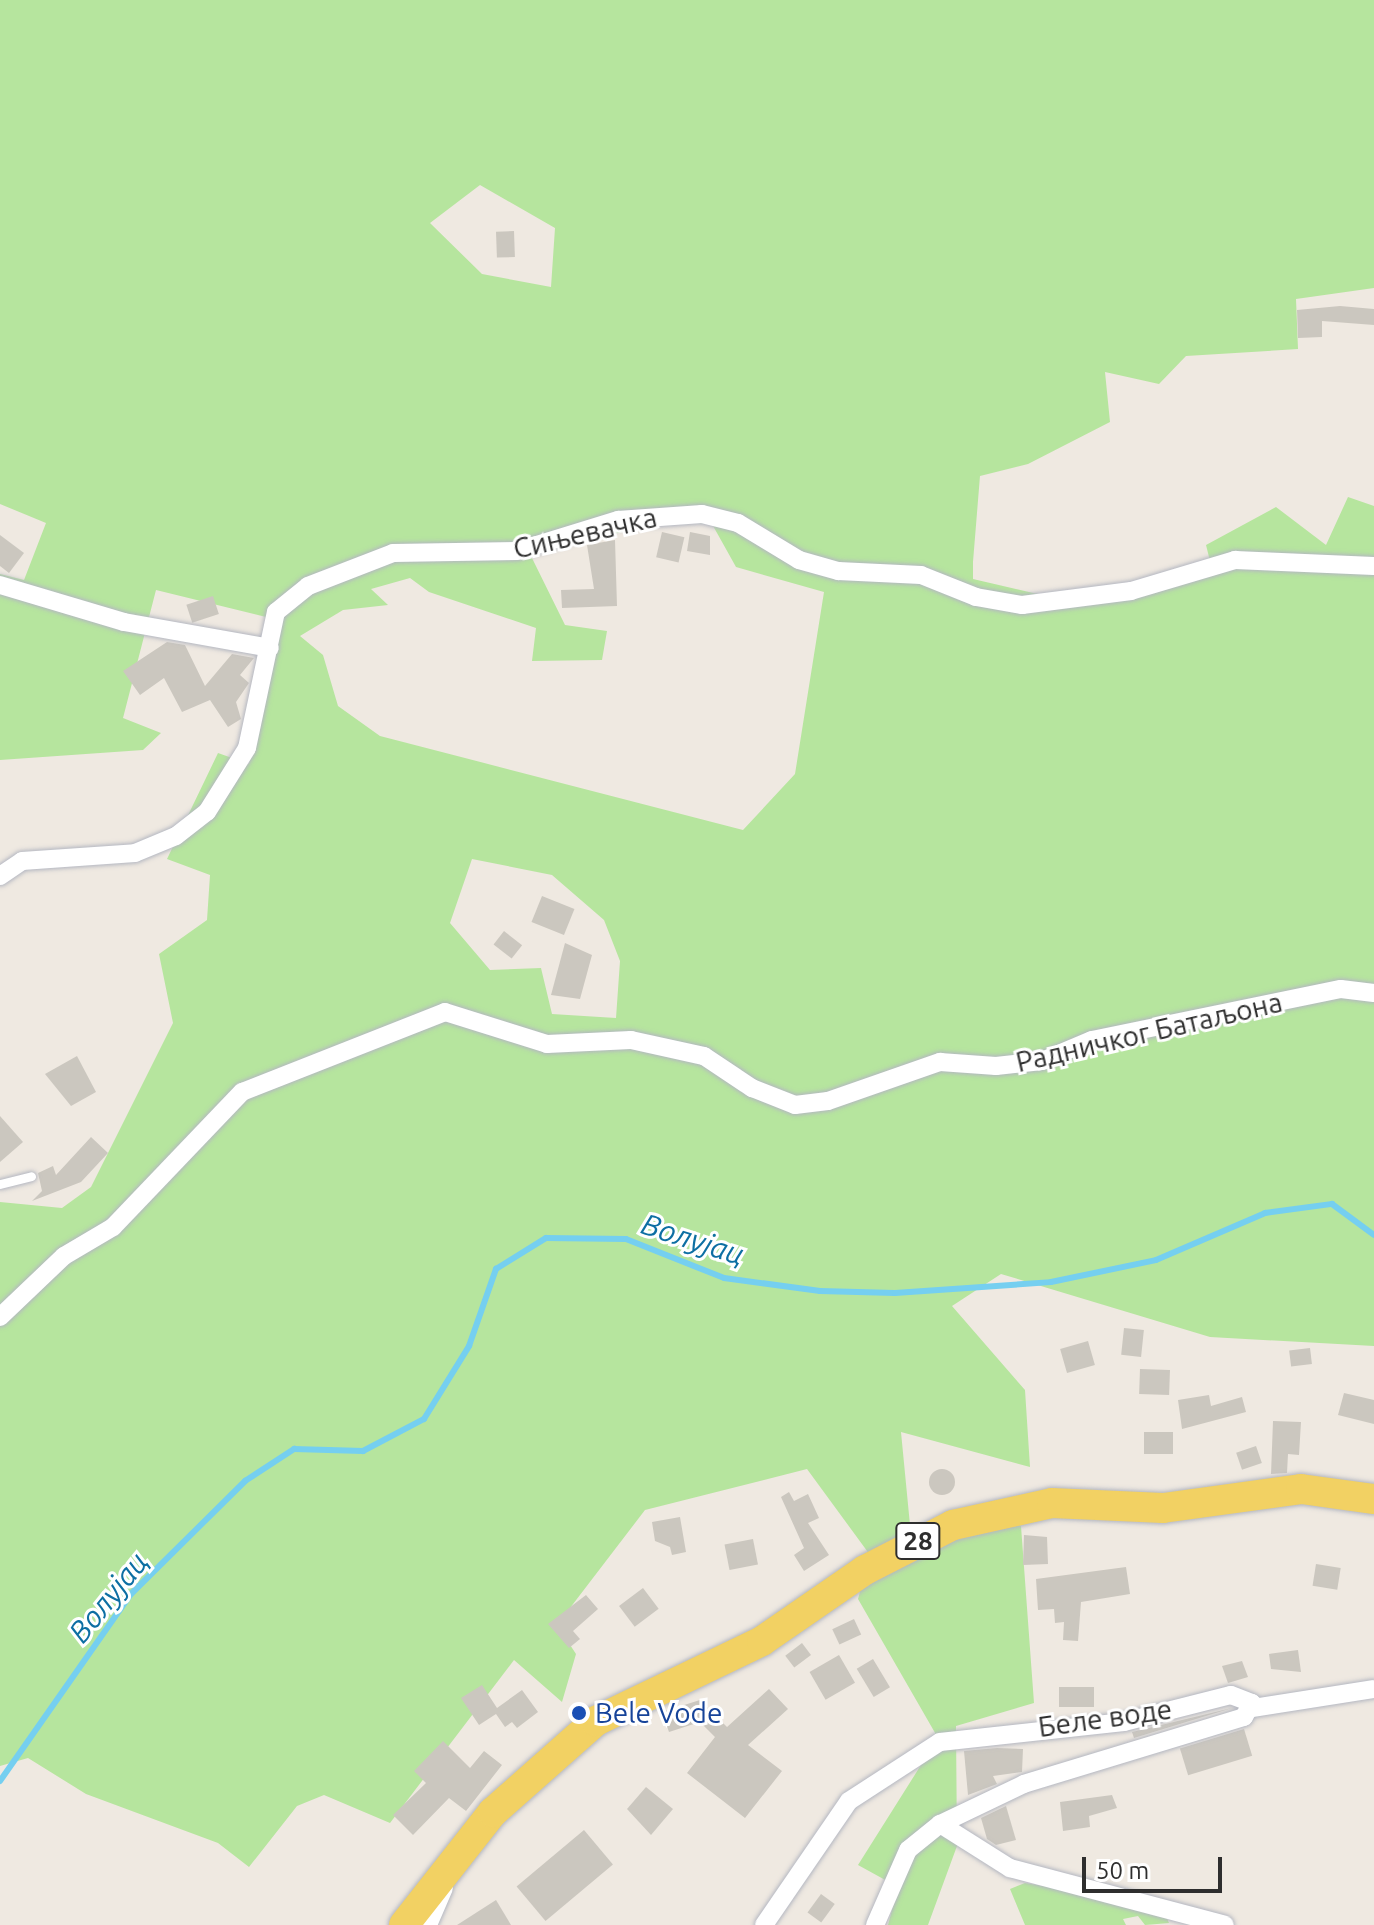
<!DOCTYPE html>
<html>
<head>
<meta charset="utf-8">
<style>
	body { margin:0 }
	#map { position:relative; width:1374px; height:1925px; overflow:hidden; background:#efe9e1; font-family:Ubuntu,sans-serif }
	div>[style] { position:absolute }
	[style*='--x'] { left:calc(var(--x)*1px); top:calc(var(--y)*1px); width:calc(var(--w)*1px); rotate:calc(var(--a)*1deg) }
	.green>* { inset:0; background:#b6e59e }
	.stream>* { height:6px; margin:-3px; padding:0 3px; transform-origin:3px; border-radius:3px; background:#75cff0 }
	.building>* { inset:0; background:#cbc7bf; transform-origin:0 0 }
	.round { border-radius:50% }
	.roads { filter:drop-shadow(0 0 2px #b4b7c1) drop-shadow(0 0 2px #b4b7c1) }
	.service>* { height:9px; margin:-4.5px; padding:0 4.5px; transform-origin:4.5px; border-radius:4.5px; background:#fff }
	.minor>* { height:18px; margin:-9px; padding:0 9px; transform-origin:9px; border-radius:9px; background:#fff }
	.primary>* { height:30px; margin:-15px; padding:0 15px; transform-origin:15px; border-radius:15px; background:#f2d163 }
	.dots>* { width:22px; height:22px; translate:-50% -50%; box-sizing:border-box; border:4px solid #fff; border-radius:50% }
	span { translate:-50% -50%; white-space:nowrap; text-align:center; line-height:1.15; -webkit-text-stroke:6px #fff; paint-order:stroke }
	.shield-label span { padding:2px 6px; background:#fff; border:2px solid; border-radius:6px; -webkit-text-stroke-width:0 }
	.shield-label { font-size:26px; color:#2e2e2e; font-weight:700 }
	.street-label { font-size:28px; color:#2e2e2e }
	.transit-label { font-size:28px; color:#164399 }
	.left { translate:0 -50%; text-align:left }
	.water-label { font-size:30px; color:#0d6fa3; font-style:italic }
	.scale { position:absolute; left:1082px; top:1857px; width:140px; height:36px; box-sizing:border-box; border:4px solid #2e2e2e; border-top:0; padding-left:10px; font-size:24px; line-height:28px; white-space:nowrap; color:#2e2e2e; -webkit-text-stroke:6px #fff; paint-order:stroke }
</style>
</head>
<body>
<div id="map">
	<div class="green">
		<div style="clip-path:polygon(evenodd,0 0,1374px 0,1374px 288px,1296px 299px,1298px 349px,1186px 356px,1159px 384px,1105px 372px,1110px 422px,1028px 464px,980px 476px,973px 562px,973px 579px,1085px 605px,1213px 573px,1206px 545px,1276px 507px,1326px 545px,1348px 497px,1374px 506px,1374px 1346px,1210px 1337px,1001px 1274px,952px 1306px,1025px 1390px,1030px 1467px,901px 1432px,910px 1525px,1021px 1526px,1034px 1703px,956px 1726px,957px 1846px,928px 1925px,888px 1925px,898px 1887px,858px 1865px,938px 1738px,858px 1599px,870px 1555px,807px 1469px,645px 1510px,557px 1625px,576px 1654px,562px 1702px,514px 1660px,390px 1823px,324px 1795px,297px 1806px,249px 1867px,218px 1843px,86px 1794px,28px 1758px,0 1766px,0 1202px,62px 1208px,91px 1187px,173px 1023px,159px 954px,207px 920px,210px 875px,167px 859px,218px 753px,249px 764px,282px 621px,156px 590px,123px 718px,161px 733px,143px 750px,0 760px,0 574px,24px 580px,46px 523px,0 504px,0 0,480px 185px,555px 228px,551px 287px,482px 274px,430px 223px,480px 185px,0 0,667px 521px,712px 524px,736px 567px,824px 592px,795px 774px,743px 830px,380px 736px,338px 706px,323px 655px,300px 636px,343px 610px,388px 605px,371px 589px,410px 578px,429px 592px,536px 628px,532px 661px,602px 660px,607px 631px,565px 625px,530px 554px,667px 521px,0 0,472px 859px,552px 875px,604px 920px,620px 961px,616px 1018px,552px 1014px,541px 968px,490px 970px,450px 923px,472px 859px)"></div>
		<div style="clip-path:polygon(1025px 1883px,1161px 1905px,1169px 1923px,1145px 1925px,1138px 1916px,1123px 1919px,1126px 1925px,1025px 1925px,1010px 1889px)"></div>
	</div>
	<div class="stream">
		<div style="--x:0;--y:1781;--w:228;--a:-55"></div>
		<div style="--x:131;--y:1594;--w:161;--a:-44.7"></div>
		<div style="--x:245;--y:1481;--w:59;--a:-33.1"></div>
		<div style="--x:294;--y:1449;--w:69;--a:1.7"></div>
		<div style="--x:363;--y:1451;--w:69;--a:-27.7"></div>
		<div style="--x:424;--y:1419;--w:86;--a:-58.3"></div>
		<div style="--x:469;--y:1346;--w:82;--a:-70.7"></div>
		<div style="--x:496;--y:1269;--w:59;--a:-31.8"></div>
		<div style="--x:546;--y:1238;--w:80;--a:0.7"></div>
		<div style="--x:626;--y:1239;--w:105;--a:21.7"></div>
		<div style="--x:724;--y:1278;--w:97;--a:7.7"></div>
		<div style="--x:820;--y:1291;--w:75;--a:1.5"></div>
		<div style="--x:895;--y:1293;--w:156;--a:-4"></div>
		<div style="--x:1051;--y:1282;--w:107;--a:-11.8"></div>
		<div style="--x:1156;--y:1260;--w:119;--a:-23.3"></div>
		<div style="--x:1265;--y:1213;--w:68;--a:-7.7"></div>
		<div style="--x:1332;--y:1204;--w:52;--a:36.4"></div>
	</div>
	<div class="building">
		<div style="left:514px;top:231px;width:26px;height:18px;rotate:88deg"></div>
		<div style="clip-path:polygon(1340px 306px,1374px 309px,1374px 325px,1322px 321px,1322px 337px,1298px 338px,1297px 310px)"></div>
		<div style="left:662px;top:532px;width:23px;height:26px;rotate:13deg"></div>
		<div style="clip-path:polygon(690px 532px,710px 536px,710px 555px,687px 551px)"></div>
		<div style="clip-path:polygon(0 535px,24px 553px,9px 573px,0 566px)"></div>
		<div style="clip-path:polygon(615px 540px,617px 606px,562px 608px,561px 590px,594px 589px,587px 545px)"></div>
		<div style="left:213px;top:596px;width:19px;height:28px;rotate:72deg"></div>
		<div style="clip-path:polygon(167px 642px,185px 645px,205px 686px,232px 654px,254px 658px,240px 675px,249px 683px,236px 702px,241px 719px,228px 727px,210px 700px,182px 712px,164px 678px,140px 695px,123px 671px)"></div>
		<div style="left:542px;top:896px;width:35px;height:28px;rotate:22deg"></div>
		<div style="left:504px;top:931px;width:23px;height:17px;rotate:38deg"></div>
		<div style="clip-path:polygon(565px 943px,592px 955px,580px 999px,551px 995px)"></div>
		<div style="clip-path:polygon(77px 1056px,96px 1092px,71px 1106px,45px 1074px)"></div>
		<div style="clip-path:polygon(0 1116px,23px 1142px,0 1162px)"></div>
		<div style="clip-path:polygon(91px 1137px,108px 1153px,81px 1182px,32px 1201px,42px 1191px,38px 1173px,53px 1166px,56px 1175px)"></div>
		<div style="left:1124px;top:1328px;width:20px;height:27px;rotate:6deg"></div>
		<div style="left:1088px;top:1341px;width:25px;height:29px;rotate:74deg"></div>
		<div style="left:1310px;top:1348px;width:16px;height:21px;rotate:83deg"></div>
		<div style="left:1140px;top:1369px;width:30px;height:25px;rotate:2deg"></div>
		<div style="clip-path:polygon(1344px 1393px,1374px 1400px,1374px 1424px,1338px 1415px)"></div>
		<div style="clip-path:polygon(1209px 1395px,1211px 1406px,1242px 1397px,1246px 1412px,1182px 1429px,1178px 1400px)"></div>
		<div style="clip-path:polygon(1273px 1421px,1301px 1422px,1299px 1455px,1288px 1454px,1287px 1473px,1271px 1474px)"></div>
		<div style="left:1144px;top:1432px;width:29px;height:22px"></div>
		<div style="left:1256px;top:1446px;width:18px;height:21px;rotate:71deg"></div>
		<div class="round" style="left:929px;top:1469px;width:26px;height:26px"></div>
		<div style="clip-path:polygon(789px 1492px,794px 1501px,808px 1494px,819px 1518px,808px 1523px,829px 1555px,804px 1571px,794px 1555px,804px 1548px,781px 1497px)"></div>
		<div style="clip-path:polygon(680px 1517px,686px 1552px,672px 1555px,670px 1547px,655px 1541px,652px 1522px)"></div>
		<div style="clip-path:polygon(1024px 1535px,1047px 1537px,1048px 1564px,1023px 1565px)"></div>
		<div style="left:753px;top:1539px;width:26px;height:29px;rotate:79deg"></div>
		<div style="left:1316px;top:1564px;width:25px;height:22px;rotate:9deg"></div>
		<div style="clip-path:polygon(1126px 1567px,1130px 1594px,1081px 1602px,1078px 1641px,1063px 1640px,1064px 1622px,1055px 1623px,1054px 1609px,1038px 1610px,1036px 1579px)"></div>
		<div style="left:643px;top:1588px;width:26px;height:30px;rotate:53deg"></div>
		<div style="clip-path:polygon(586px 1595px,598px 1609px,573px 1631px,580px 1639px,569px 1648px,548px 1624px)"></div>
		<div style="left:854px;top:1619px;width:17px;height:24px;rotate:65deg"></div>
		<div style="left:802px;top:1643px;width:15px;height:21px;rotate:53deg"></div>
		<div style="clip-path:polygon(1298px 1650px,1301px 1672px,1271px 1669px,1269px 1654px)"></div>
		<div style="left:839px;top:1655px;width:32px;height:34px;rotate:60deg"></div>
		<div style="left:873px;top:1659px;width:33px;height:19px;rotate:59deg"></div>
		<div style="clip-path:polygon(1242px 1661px,1248px 1677px,1228px 1683px,1222px 1666px)"></div>
		<div style="clip-path:polygon(482px 1685px,497px 1708px,522px 1690px,538px 1712px,517px 1728px,512px 1722px,505px 1727px,496px 1714px,479px 1725px,461px 1698px)"></div>
		<div style="left:1094px;top:1687px;width:20px;height:35px;rotate:90deg"></div>
		<div style="clip-path:polygon(769px 1689px,788px 1709px,748px 1745px,782px 1771px,745px 1818px,687px 1773px,715px 1737px,700px 1722px,669px 1732px,662px 1712px,700px 1700px,727px 1727px)"></div>
		<div style="clip-path:polygon(1232px 1708px,1134px 1738px,1132px 1732px)"></div>
		<div style="left:1244px;top:1729px;width:28px;height:67px;rotate:73deg"></div>
		<div style="clip-path:polygon(443px 1741px,470px 1768px,484px 1751px,502px 1765px,466px 1811px,449px 1798px,413px 1835px,393px 1815px,426px 1783px,414px 1771px)"></div>
		<div style="clip-path:polygon(997px 1748px,1023px 1749px,1022px 1772px,993px 1776px,997px 1784px,968px 1795px,964px 1751px)"></div>
		<div style="clip-path:polygon(646px 1787px,673px 1809px,651px 1835px,627px 1809px)"></div>
		<div style="clip-path:polygon(1112px 1795px,1117px 1808px,1089px 1816px,1090px 1827px,1063px 1831px,1060px 1802px)"></div>
		<div style="clip-path:polygon(1006px 1806px,1016px 1840px,996px 1845px,987px 1839px,981px 1818px)"></div>
		<div style="left:584px;top:1830px;width:45px;height:88px;rotate:50deg"></div>
		<div style="left:821px;top:1894px;width:17px;height:23px;rotate:36deg"></div>
		<div style="clip-path:polygon(496px 1900px,511px 1925px,457px 1925px)"></div>
	</div>
	<div class="roads">
		<div class="service">
			<div style="--x:0;--y:1184;--w:32;--a:-14"></div>
		</div>
		<div class="minor">
			<div style="--x:0;--y:585;--w:129;--a:16.6"></div>
			<div style="--x:124;--y:622;--w:148;--a:10.1"></div>
			<div style="--x:0;--y:876;--w:27;--a:-34"></div>
			<div style="--x:22;--y:861;--w:113;--a:-4"></div>
			<div style="--x:135;--y:853;--w:44;--a:-22.5"></div>
			<div style="--x:176;--y:836;--w:39;--a:-38"></div>
			<div style="--x:207;--y:812;--w:75;--a:-58"></div>
			<div style="--x:247;--y:748;--w:139;--a:-78"></div>
			<div style="--x:276;--y:612;--w:41;--a:-39.1"></div>
			<div style="--x:308;--y:586;--w:91;--a:-21.2"></div>
			<div style="--x:393;--y:553;--w:124;--a:-0.9"></div>
			<div style="--x:517;--y:551;--w:106;--a:-17.1"></div>
			<div style="--x:618;--y:520;--w:84;--a:-4.1"></div>
			<div style="--x:702;--y:514;--w:37;--a:14"></div>
			<div style="--x:738;--y:523;--w:71;--a:31.2"></div>
			<div style="--x:799;--y:560;--w:41;--a:15.8"></div>
			<div style="--x:838;--y:571;--w:83;--a:2.8"></div>
			<div style="--x:921;--y:575;--w:59;--a:21.8"></div>
			<div style="--x:976;--y:597;--w:47;--a:9.9"></div>
			<div style="--x:1022;--y:605;--w:110;--a:-7.3"></div>
			<div style="--x:1131;--y:591;--w:109;--a:-16.6"></div>
			<div style="--x:1235;--y:560;--w:139;--a:2.5"></div>
			<div style="--x:0;--y:1317;--w:88;--a:-43.6"></div>
			<div style="--x:64;--y:1256;--w:57;--a:-30.6"></div>
			<div style="--x:113;--y:1227;--w:187;--a:-46.3"></div>
			<div style="--x:242;--y:1092;--w:218;--a:-21.5"></div>
			<div style="--x:445;--y:1012;--w:107;--a:17.4"></div>
			<div style="--x:547;--y:1044;--w:84;--a:-2.7"></div>
			<div style="--x:631;--y:1040;--w:75;--a:12.4"></div>
			<div style="--x:704;--y:1056;--w:58;--a:33.7"></div>
			<div style="--x:752;--y:1088;--w:46;--a:21.6"></div>
			<div style="--x:795;--y:1105;--w:33;--a:-7"></div>
			<div style="--x:828;--y:1101;--w:119;--a:-19.2"></div>
			<div style="--x:940;--y:1062;--w:56;--a:4.1"></div>
			<div style="--x:996;--y:1066;--w:46;--a:-6.2"></div>
			<div style="--x:1042;--y:1061;--w:54;--a:-22.8"></div>
			<div style="--x:1092;--y:1040;--w:254;--a:-11.6"></div>
			<div style="--x:1341;--y:989;--w:33;--a:7"></div>
			<div style="--x:1253;--y:1708;--w:122;--a:-8.9"></div>
			<div style="--x:940;--y:1824;--w:83;--a:32.2"></div>
			<div style="--x:1010;--y:1868;--w:222;--a:14.8"></div>
			<div style="--x:428;--y:1925;--w:40;--a:-66.6"></div>
			<div style="--x:764;--y:1925;--w:150;--a:-55.6"></div>
			<div style="--x:849;--y:1801;--w:108;--a:-33"></div>
			<div style="--x:940;--y:1742;--w:185;--a:-6.2"></div>
			<div style="--x:1124;--y:1722;--w:110;--a:-14.2"></div>
			<div style="--x:1231;--y:1695;--w:22;--a:21"></div>
			<div style="--x:1252;--y:1703;--w:16;--a:120"></div>
			<div style="--x:1244;--y:1717;--w:230;--a:163.1"></div>
			<div style="--x:1024;--y:1784;--w:93;--a:154.5"></div>
			<div style="--x:940;--y:1824;--w:41;--a:140.9"></div>
			<div style="--x:908;--y:1850;--w:82;--a:113.7"></div>
		</div>
		<div class="primary">
			<div style="--x:404;--y:1925;--w:144;--a:-51.8"></div>
			<div style="--x:493;--y:1812;--w:137;--a:-41.5"></div>
			<div style="--x:596;--y:1721;--w:184;--a:-25.7"></div>
			<div style="--x:762;--y:1641;--w:125;--a:-34.6"></div>
			<div style="--x:865;--y:1570;--w:99;--a:-27.1"></div>
			<div style="--x:953;--y:1525;--w:101;--a:-12.5"></div>
			<div style="--x:1052;--y:1503;--w:111;--a:2.6"></div>
			<div style="--x:1163;--y:1508;--w:139;--a:-7.8"></div>
			<div style="--x:1301;--y:1489;--w:74;--a:7.8"></div>
		</div>
	</div>
	<div class="dots">
		<div style="left:579px;top:1713px;background:#1a4fb4"></div>
	</div>
	<div class="shield-label">
		<span style="left:918px;top:1541px">28</span>
	</div>
	<div class="street-label">
		<span style="left:585px;top:533px;rotate:-13deg">Сињевачка</span>
		<span style="left:1149px;top:1032px;rotate:-13deg">Радничког Батаљона</span>
		<span style="left:1105px;top:1718px;rotate:-8deg">Беле воде</span>
	</div>
	<div class="transit-label">
		<span class="left" style="left:595px;top:1713px">Bele Vode</span>
	</div>
	<div class="water-label">
		<span style="left:693px;top:1239px;rotate:18deg">Волујац</span>
		<span style="left:108px;top:1597px;rotate:-51deg">Волујац</span>
	</div>
	<div class="scale">50 m</div>
</div>
</body>
</html>
